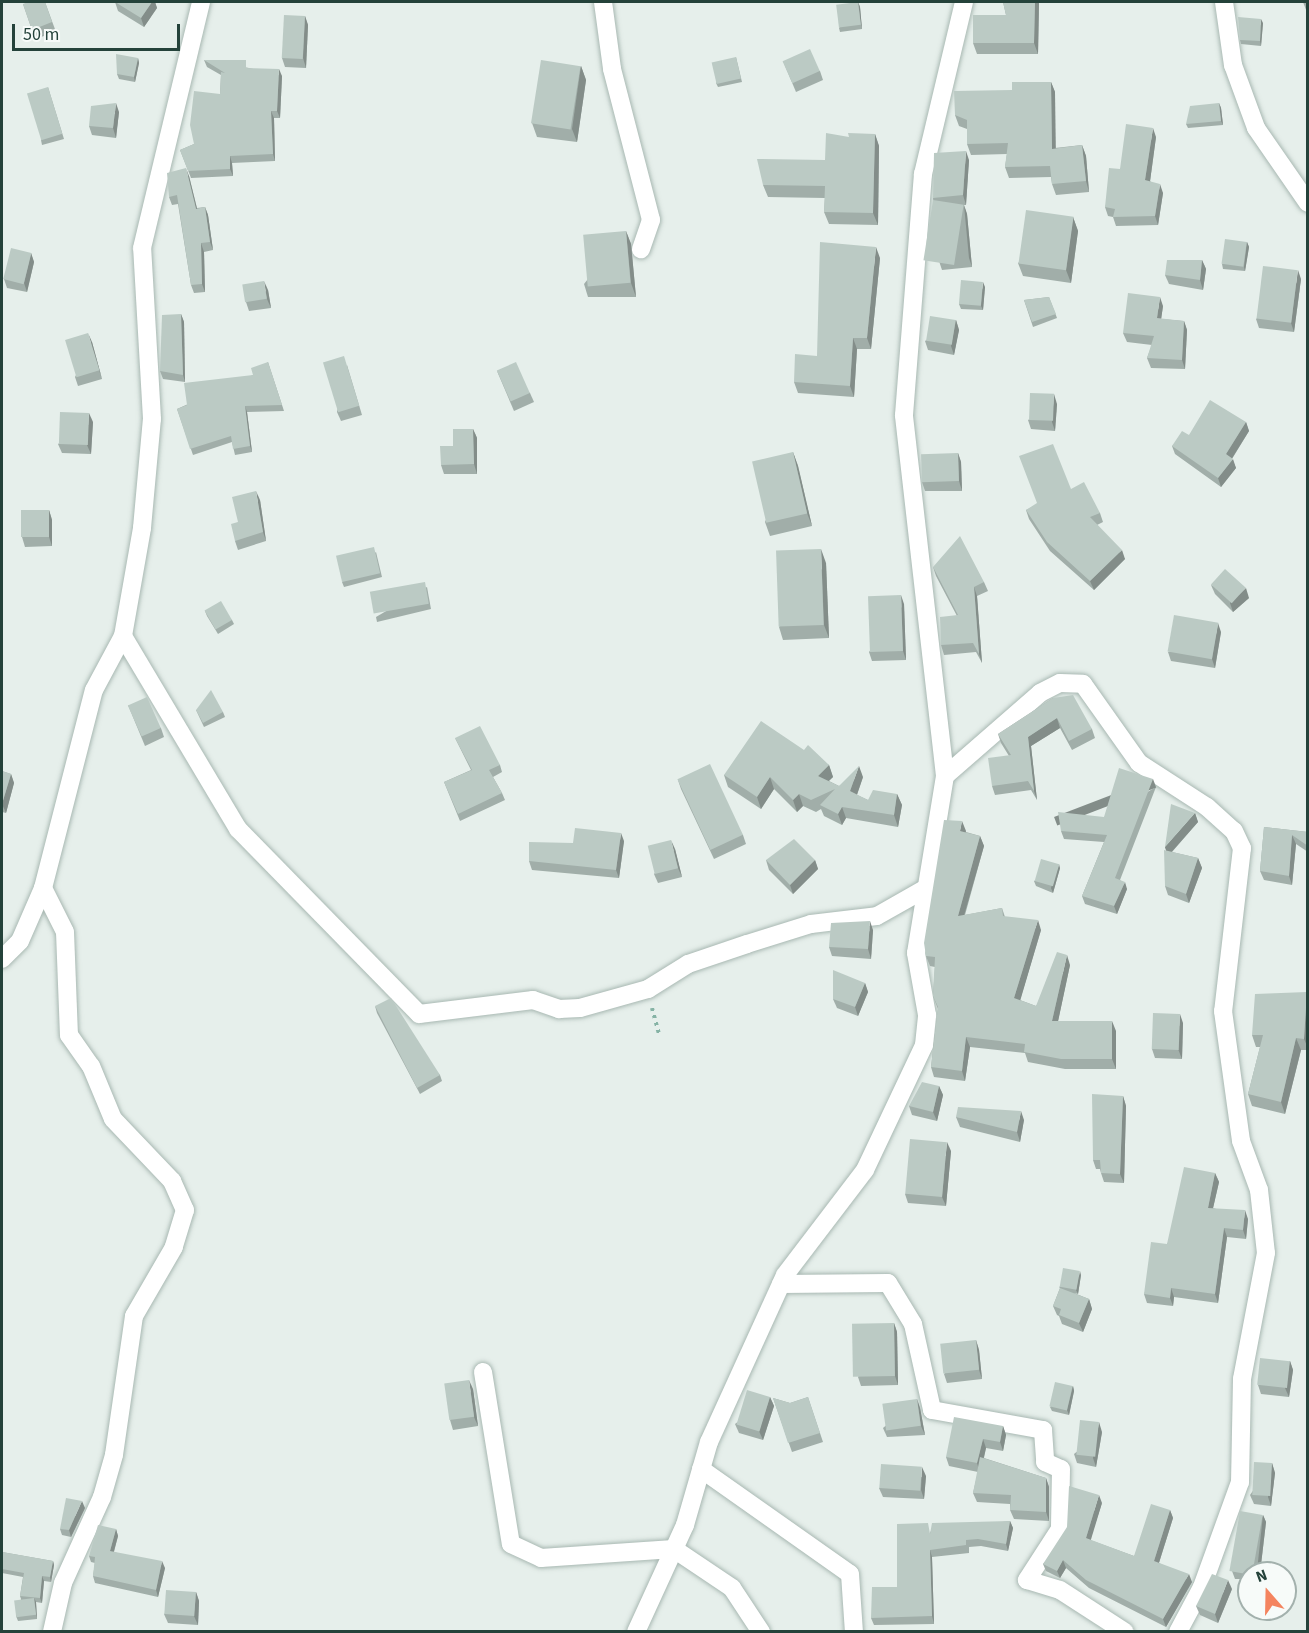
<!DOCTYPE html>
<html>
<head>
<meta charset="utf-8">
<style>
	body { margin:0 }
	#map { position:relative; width:1309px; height:1633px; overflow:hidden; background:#e6efeb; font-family:"Source Sans 3",sans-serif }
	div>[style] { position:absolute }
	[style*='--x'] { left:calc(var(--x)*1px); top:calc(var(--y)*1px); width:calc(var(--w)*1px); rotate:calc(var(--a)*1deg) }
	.path>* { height:4px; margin-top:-2px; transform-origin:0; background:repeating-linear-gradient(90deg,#86b3a5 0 3px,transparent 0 7.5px) }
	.roads { filter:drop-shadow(0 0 2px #a8b8b2) drop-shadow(0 0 2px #a8b8b2) }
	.minor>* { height:18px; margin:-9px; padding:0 9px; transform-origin:9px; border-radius:9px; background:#fff }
	.wall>* { inset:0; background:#a1aea9 }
	.shaded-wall>* { inset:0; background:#838d89; transform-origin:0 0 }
	.building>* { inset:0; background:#bbcac4; transform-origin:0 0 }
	span { translate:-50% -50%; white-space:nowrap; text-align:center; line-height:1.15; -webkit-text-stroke:5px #f7fbf9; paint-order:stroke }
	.frame { position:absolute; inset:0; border:3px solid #24423a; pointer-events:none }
	.north { position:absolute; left:1237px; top:1561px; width:60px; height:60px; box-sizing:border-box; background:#f7fbf9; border:2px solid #a3b1ad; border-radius:50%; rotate:340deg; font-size:16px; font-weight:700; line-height:24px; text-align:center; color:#24423a }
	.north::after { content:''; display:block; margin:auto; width:21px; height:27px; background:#f4845f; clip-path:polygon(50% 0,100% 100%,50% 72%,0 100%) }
	.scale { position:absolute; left:12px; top:24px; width:168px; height:27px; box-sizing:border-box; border:3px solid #24423a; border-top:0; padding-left:8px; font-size:18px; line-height:21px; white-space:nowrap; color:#24423a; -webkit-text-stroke:4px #f7fbf9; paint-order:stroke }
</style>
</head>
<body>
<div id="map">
	<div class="path">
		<div style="--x:652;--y:1008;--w:27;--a:75"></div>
	</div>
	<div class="roads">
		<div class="minor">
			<div style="--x:603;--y:2;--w:68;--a:82.3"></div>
			<div style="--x:612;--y:69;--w:156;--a:75.5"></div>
			<div style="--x:651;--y:220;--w:31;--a:109"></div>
			<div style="--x:1224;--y:2;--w:64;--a:81.9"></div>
			<div style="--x:1233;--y:65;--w:67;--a:69.9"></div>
			<div style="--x:1256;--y:128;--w:91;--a:55.3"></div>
			<div style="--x:123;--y:636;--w:225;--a:59.2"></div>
			<div style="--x:238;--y:829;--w:259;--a:45.6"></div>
			<div style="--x:419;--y:1014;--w:115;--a:-7"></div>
			<div style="--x:533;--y:1000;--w:28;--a:19"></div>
			<div style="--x:559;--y:1009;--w:21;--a:-3"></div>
			<div style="--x:580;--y:1008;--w:71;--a:-15.6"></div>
			<div style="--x:648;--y:989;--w:47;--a:-32"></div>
			<div style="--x:688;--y:964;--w:62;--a:-18.7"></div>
			<div style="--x:747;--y:944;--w:67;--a:-17.4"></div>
			<div style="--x:811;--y:924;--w:66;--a:-6.9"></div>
			<div style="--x:877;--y:916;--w:53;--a:-29.5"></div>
			<div style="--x:945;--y:776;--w:126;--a:-41.1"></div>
			<div style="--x:1040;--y:693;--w:22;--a:-27"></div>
			<div style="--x:1060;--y:683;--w:23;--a:2"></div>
			<div style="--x:1083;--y:684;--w:97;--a:54.7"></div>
			<div style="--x:1139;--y:763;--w:81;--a:32.9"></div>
			<div style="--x:1207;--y:807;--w:36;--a:42"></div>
			<div style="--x:1234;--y:831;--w:19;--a:65"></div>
			<div style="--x:1242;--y:848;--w:164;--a:96.6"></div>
			<div style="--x:1223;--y:1011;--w:131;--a:82.1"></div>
			<div style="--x:1241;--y:1141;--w:52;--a:69.8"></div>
			<div style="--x:1259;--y:1190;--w:63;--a:83.7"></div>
			<div style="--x:1266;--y:1253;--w:128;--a:100.8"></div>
			<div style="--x:1242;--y:1379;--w:103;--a:91.1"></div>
			<div style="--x:1240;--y:1482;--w:112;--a:109.9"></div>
			<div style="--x:1202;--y:1587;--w:51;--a:118.1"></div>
			<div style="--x:43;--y:888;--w:49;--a:63.4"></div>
			<div style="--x:65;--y:932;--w:103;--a:87.8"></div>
			<div style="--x:69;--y:1035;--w:38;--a:55"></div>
			<div style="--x:91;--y:1066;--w:57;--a:67.5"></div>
			<div style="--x:113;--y:1119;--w:86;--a:46.4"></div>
			<div style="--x:172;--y:1181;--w:32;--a:66"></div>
			<div style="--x:185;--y:1210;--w:39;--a:107"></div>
			<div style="--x:174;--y:1247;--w:80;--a:120.1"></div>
			<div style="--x:134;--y:1316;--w:140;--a:98.2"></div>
			<div style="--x:114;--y:1455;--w:44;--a:105.9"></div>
			<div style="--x:102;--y:1497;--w:94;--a:114.4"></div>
			<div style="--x:63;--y:1583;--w:50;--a:102.7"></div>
			<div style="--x:2;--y:959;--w:25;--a:-45"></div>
			<div style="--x:20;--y:941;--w:58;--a:-66.5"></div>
			<div style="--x:43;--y:888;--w:204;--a:-75.6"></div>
			<div style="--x:94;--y:690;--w:61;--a:-61.8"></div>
			<div style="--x:123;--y:636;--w:110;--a:-80"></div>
			<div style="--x:142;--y:528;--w:109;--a:-84.8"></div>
			<div style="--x:152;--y:419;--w:171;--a:-93.3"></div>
			<div style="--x:142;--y:248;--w:253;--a:-76.5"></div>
			<div style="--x:781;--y:1284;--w:107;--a:-0.5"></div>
			<div style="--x:888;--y:1283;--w:48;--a:58.6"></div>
			<div style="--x:913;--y:1324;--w:88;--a:77.5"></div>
			<div style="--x:932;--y:1410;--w:113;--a:10.2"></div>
			<div style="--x:1043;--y:1430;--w:32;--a:86"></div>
			<div style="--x:1045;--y:1462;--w:17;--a:24"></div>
			<div style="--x:1061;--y:1469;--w:60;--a:91"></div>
			<div style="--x:1060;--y:1529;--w:61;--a:122.9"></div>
			<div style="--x:1027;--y:1580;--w:34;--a:17"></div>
			<div style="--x:1060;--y:1590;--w:77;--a:32.9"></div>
			<div style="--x:483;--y:1372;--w:174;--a:80.8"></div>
			<div style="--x:511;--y:1544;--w:33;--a:25"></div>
			<div style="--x:541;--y:1558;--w:133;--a:-3.9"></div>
			<div style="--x:674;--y:1549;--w:70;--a:33.9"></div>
			<div style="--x:732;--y:1588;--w:53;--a:56.6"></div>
			<div style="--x:701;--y:1469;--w:182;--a:35.2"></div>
			<div style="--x:850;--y:1574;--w:58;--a:86.1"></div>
			<div style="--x:636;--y:1632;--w:118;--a:-65.4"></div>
			<div style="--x:685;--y:1525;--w:86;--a:-73.9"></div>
			<div style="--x:709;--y:1442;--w:183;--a:-65.5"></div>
			<div style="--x:785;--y:1275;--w:132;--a:-52.7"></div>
			<div style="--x:865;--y:1170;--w:138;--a:-64.7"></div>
			<div style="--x:924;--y:1045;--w:30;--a:-84"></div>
			<div style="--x:927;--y:1015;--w:63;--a:-100.1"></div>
			<div style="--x:916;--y:953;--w:179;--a:-80.7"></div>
			<div style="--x:945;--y:776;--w:363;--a:-96.5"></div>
			<div style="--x:904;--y:415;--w:242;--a:-85.5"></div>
			<div style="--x:923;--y:174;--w:177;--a:-76.6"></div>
		</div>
	</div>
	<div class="wall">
		<div style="clip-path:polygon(45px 2px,56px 32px,35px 39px,23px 4px)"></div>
		<div style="clip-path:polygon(115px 2px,155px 2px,157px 8px,144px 27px,118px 11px)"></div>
		<div style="clip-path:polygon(858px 2px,860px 7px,862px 29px,840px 32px,839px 28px)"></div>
		<div style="clip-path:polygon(1003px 2px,1046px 2px,1039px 3px,1038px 54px,977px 54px,973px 43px,1006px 15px)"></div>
		<div style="clip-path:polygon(1303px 2px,1308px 2px,1308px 15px)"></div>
		<div style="clip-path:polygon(305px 16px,308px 25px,306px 68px,285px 67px,282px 58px)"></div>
		<div style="clip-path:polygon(1263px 23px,1261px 46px,1241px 44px,1240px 40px)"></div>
		<div style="clip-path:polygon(736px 57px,742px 82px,718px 87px,716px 83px)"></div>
		<div style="clip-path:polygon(138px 58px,139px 63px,135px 82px,119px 79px,117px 74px)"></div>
		<div style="clip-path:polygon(204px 60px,249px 68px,282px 76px,280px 118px,274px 118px,275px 161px,232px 163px,233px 176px,191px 178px,180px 150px,194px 144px,220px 94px,221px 75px,207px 67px)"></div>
		<div style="clip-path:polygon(783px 61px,820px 71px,823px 80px,796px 92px)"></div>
		<div style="clip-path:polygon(581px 66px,586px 80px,577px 142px,537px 137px,532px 123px)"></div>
		<div style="clip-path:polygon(1051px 82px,1055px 92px,1055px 148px,1082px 145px,1086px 156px,1089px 192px,1056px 195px,1052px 184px,1051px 177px,1009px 178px,1005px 167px,1007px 154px,971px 155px,967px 144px,967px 129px,959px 126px,955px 115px,1012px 90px)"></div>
		<div style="clip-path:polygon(48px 87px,64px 139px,42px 145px,41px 140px)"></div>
		<div style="clip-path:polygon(1219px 103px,1221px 108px,1223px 125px,1188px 128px,1186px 124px)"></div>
		<div style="clip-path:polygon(119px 112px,116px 138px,92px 135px,89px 126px)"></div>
		<div style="clip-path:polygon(875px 134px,879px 146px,878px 225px,829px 224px,824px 212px,825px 198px,768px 197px,763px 185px,825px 160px,849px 137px)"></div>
		<div style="clip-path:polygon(1156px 137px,1150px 181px,1163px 193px,1158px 225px,1116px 226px,1113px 217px,1108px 216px,1105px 207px,1120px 169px)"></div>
		<div style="clip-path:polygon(969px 160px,966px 205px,964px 205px,967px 214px,972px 267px,942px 270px,939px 261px,933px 198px)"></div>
		<div style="clip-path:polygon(189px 176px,197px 208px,205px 207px,208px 215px,213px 250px,204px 252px,205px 292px,194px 293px,191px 285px,178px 204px,172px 205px,169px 197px)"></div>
		<div style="clip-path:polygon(1073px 217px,1078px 231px,1071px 283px,1023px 276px,1018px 263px)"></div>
		<div style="clip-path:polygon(626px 231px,631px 244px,636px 297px,588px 297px,584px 284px)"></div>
		<div style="clip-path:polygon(1247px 242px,1249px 247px,1245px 271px,1223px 269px,1222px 264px)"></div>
		<div style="clip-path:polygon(31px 253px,34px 262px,27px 292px,7px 288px,4px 279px)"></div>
		<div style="clip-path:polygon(880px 258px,871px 349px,857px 349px,854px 397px,798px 393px,794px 382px,817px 356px)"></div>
		<div style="clip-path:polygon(1202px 260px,1206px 269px,1203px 290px,1169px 284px,1165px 275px)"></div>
		<div style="clip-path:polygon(1301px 279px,1294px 332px,1259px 328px,1256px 319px)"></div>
		<div style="clip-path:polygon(985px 287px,983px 310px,961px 309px,959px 304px)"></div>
		<div style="clip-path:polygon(268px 290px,271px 308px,249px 311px,246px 302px)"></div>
		<div style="clip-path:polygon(1049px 297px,1057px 318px,1033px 327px,1024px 300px)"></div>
		<div style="clip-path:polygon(1163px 306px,1161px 319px,1184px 321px,1187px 330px,1185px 369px,1151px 368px,1147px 358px,1152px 345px,1127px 342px,1123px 333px)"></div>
		<div style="clip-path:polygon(181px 314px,184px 322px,185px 382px,163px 379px,160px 371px)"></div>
		<div style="clip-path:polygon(956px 320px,959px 330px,954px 355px,928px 350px,925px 341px)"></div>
		<div style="clip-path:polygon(92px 342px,102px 379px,78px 386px,75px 377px)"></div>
		<div style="clip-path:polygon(268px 362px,284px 411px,247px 412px,252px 452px,235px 455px,232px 442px,193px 455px,177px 409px,253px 375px)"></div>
		<div style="clip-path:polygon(347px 365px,362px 415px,341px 421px,337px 412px)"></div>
		<div style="clip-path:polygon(497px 371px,530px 393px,534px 402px,514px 411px)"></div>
		<div style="clip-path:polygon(1057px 404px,1055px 431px,1031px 429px,1028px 420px)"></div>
		<div style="clip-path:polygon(93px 422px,91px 454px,62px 453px,58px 444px)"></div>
		<div style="clip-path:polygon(1246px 422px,1249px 431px,1232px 459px,1236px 468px,1221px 487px,1175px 454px,1172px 446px,1189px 435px)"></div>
		<div style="clip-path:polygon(473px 429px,477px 438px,477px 474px,444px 474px,441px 465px,453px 446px)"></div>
		<div style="clip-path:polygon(793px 452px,798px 466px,812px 526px,770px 536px,765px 522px)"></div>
		<div style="clip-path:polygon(958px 453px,961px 462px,962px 491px,925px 491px,922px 482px)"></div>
		<div style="clip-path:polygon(1071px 489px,1100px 513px,1103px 522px,1097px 525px,1125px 559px,1094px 590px,1050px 551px,1029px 519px,1026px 510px)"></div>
		<div style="clip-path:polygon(260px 500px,266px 541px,238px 550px,235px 541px,238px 522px)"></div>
		<div style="clip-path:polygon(49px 510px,52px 520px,52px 546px,25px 547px,22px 537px)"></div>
		<div style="clip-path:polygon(376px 552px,382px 577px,344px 587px,342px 582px)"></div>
		<div style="clip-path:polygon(826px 563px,829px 638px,783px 640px,779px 627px)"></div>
		<div style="clip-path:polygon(933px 567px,984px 582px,988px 591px,977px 596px,982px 663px,976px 652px,944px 655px,941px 645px,957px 616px,936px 576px)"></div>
		<div style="clip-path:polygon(1211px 585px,1249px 598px,1233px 612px,1215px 594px)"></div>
		<div style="clip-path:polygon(427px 587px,431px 609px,377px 622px,376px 617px)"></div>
		<div style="clip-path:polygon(904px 604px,906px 660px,872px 661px,869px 652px)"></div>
		<div style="clip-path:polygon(205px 611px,232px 620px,234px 624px,218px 634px,207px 616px)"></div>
		<div style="clip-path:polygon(1221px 632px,1215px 668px,1171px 661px,1168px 652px)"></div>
		<div style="clip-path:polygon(1053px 698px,1092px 729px,1095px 738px,1072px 750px,1060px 728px,1031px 746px,1037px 800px,1031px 790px,995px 795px,992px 786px,1009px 756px,1001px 743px,998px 734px)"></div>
		<div style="clip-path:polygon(128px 705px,161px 728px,164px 737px,145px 746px)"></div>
		<div style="clip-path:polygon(196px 710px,223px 712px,225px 717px,204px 727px)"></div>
		<div style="clip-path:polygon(455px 738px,500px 765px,502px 772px,493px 777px,502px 793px,505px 800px,460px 821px,444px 782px,471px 770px)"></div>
		<div style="clip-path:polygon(804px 750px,829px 765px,833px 777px,829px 781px,839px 786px,863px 777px,857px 795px,868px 800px,897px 794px,902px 805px,898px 827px,846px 818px,842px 825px,824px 816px,821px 809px,816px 812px,803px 806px,797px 812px,774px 789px,761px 809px,728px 787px,724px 775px)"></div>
		<div style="clip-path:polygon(2px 771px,11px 774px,14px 783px,6px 813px,2px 812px)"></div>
		<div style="clip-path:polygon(678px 780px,743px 835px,746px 844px,714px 859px,681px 789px)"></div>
		<div style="clip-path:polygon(1156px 787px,1120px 880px,1127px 889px,1117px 914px,1085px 904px,1082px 896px,1104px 842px,1064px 839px,1061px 831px,1104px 817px)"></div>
		<div style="clip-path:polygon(1195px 813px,1198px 822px,1172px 852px,1198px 858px,1202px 868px,1189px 903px,1168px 895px,1165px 886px,1166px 850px,1165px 847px)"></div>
		<div style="clip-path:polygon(1264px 827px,1308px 832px,1308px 852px,1296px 844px,1292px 885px,1264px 880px,1260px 871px)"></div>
		<div style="clip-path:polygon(966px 831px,966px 832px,980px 836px,984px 846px,965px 915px,1002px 908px,1005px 917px,1041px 930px,1020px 1000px,1036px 1006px,1070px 965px,1058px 1021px,1116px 1031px,1116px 1069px,1065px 1069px,1028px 1062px,1025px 1053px,970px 1047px,965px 1081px,934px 1077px,931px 1067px,938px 1009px,933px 996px,935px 967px,930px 966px,926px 956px)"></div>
		<div style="clip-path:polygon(624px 841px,619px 878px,532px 870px,529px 861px,573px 843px)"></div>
		<div style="clip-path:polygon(675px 849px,682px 877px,658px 883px,654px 874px)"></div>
		<div style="clip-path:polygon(766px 860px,815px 860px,818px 869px,793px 894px,769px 870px)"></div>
		<div style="clip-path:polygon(1060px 868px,1053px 893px,1036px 886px,1034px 881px)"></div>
		<div style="clip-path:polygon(873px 930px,871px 959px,832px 956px,829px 947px)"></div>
		<div style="clip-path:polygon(865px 983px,868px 992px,858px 1016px,837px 1008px,833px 999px)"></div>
		<div style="clip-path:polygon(1308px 992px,1308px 1050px,1301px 1050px,1285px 1114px,1252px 1106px,1248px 1094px,1260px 1047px,1256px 1047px,1252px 1035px)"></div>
		<div style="clip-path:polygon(375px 1006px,440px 1075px,442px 1081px,420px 1094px,377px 1013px)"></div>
		<div style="clip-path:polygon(1183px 1023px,1182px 1059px,1155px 1058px,1152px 1049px)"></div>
		<div style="clip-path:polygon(939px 1086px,943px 1095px,937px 1121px,912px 1115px,909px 1106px)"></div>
		<div style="clip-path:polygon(1123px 1096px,1126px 1106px,1124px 1183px,1104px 1182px,1101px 1173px,1100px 1169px,1096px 1169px,1093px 1160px)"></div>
		<div style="clip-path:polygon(956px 1117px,1024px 1120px,1020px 1142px,960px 1127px)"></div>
		<div style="clip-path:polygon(951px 1151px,946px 1206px,908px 1203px,905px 1194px)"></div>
		<div style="clip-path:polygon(1215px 1173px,1219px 1182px,1213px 1208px,1248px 1219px,1246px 1239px,1227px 1237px,1218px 1303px,1174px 1297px,1173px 1306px,1147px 1303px,1144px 1294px,1167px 1244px)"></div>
		<div style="clip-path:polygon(1081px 1275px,1078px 1294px,1074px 1293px,1089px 1299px,1092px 1309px,1083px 1332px,1062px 1324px,1059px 1316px,1057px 1315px,1053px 1306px,1060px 1288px,1059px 1287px)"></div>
		<div style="clip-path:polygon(894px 1323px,897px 1332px,898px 1385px,861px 1386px,858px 1377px)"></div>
		<div style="clip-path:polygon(976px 1340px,979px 1350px,982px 1379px,947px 1383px,944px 1374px)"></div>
		<div style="clip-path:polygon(1290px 1361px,1293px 1370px,1289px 1397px,1261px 1394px,1258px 1385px)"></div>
		<div style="clip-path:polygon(1073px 1386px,1074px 1391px,1069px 1415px,1052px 1411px,1050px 1407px)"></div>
		<div style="clip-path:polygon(473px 1389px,478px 1426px,453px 1430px,450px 1420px)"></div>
		<div style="clip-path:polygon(770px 1397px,774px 1406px,763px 1440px,739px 1433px,735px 1424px)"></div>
		<div style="clip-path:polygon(808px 1397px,823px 1442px,792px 1452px,773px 1398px,790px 1403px)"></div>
		<div style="clip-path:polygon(917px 1399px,920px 1408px,925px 1435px,887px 1437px,883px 1428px)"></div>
		<div style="clip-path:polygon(1003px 1426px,1006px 1435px,1003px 1451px,986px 1448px,984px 1458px,1046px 1478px,1049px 1487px,1049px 1521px,1014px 1519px,1010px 1510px,1010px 1504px,977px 1502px,973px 1493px,978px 1472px,949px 1466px,946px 1457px)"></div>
		<div style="clip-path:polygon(1102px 1432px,1096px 1467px,1077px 1463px,1074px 1454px)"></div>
		<div style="clip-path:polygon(1272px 1463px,1275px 1473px,1271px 1506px,1254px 1504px,1250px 1495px)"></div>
		<div style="clip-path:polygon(926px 1476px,924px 1499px,883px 1497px,879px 1488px)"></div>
		<div style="clip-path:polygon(1102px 1503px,1090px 1540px,1134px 1556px,1170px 1510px,1173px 1518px,1159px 1563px,1192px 1582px,1166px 1627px,1089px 1588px,1066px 1568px,1060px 1578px,1046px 1571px,1043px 1564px)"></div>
		<div style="clip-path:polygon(85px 1508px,71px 1537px,62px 1535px,60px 1529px)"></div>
		<div style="clip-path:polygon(1263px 1515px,1266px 1522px,1260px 1573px,1249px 1573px,1249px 1579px,1235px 1579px,1232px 1571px)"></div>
		<div style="clip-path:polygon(1010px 1521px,1013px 1528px,1008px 1551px,981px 1546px,969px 1547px,969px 1553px,932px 1557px,934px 1624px,874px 1625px,871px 1618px,897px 1587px,931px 1531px)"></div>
		<div style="clip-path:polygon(116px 1529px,118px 1536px,114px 1552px,165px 1568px,158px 1597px,95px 1583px,93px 1576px,95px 1563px,91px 1562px,89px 1556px)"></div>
		<div style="clip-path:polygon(2px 1552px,53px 1561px,54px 1565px,51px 1582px,44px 1581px,42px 1603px,36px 1602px,37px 1619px,18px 1621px,16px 1616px,21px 1599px,20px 1596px,23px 1577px,2px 1573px)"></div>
		<div style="clip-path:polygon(1232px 1589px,1218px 1623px,1200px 1615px,1196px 1606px)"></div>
		<div style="clip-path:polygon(196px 1592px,199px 1601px,198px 1625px,168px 1623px,164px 1614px)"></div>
	</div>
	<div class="shaded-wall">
		<div style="clip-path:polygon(152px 2px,155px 2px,157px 8px,144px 27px,141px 18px)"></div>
		<div style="clip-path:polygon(858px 2px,860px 7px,862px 29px,861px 25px)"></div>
		<div style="clip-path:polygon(1035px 2px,1038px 2px,1039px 3px,1038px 54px,1034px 43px)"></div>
		<div style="clip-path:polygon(305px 16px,308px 25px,306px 68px,303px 58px)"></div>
		<div style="clip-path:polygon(1261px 19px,1263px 23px,1261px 46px,1260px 41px)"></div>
		<div style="clip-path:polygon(138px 58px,139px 63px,135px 82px,134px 77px)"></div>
		<div style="clip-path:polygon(581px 66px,586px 80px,577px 142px,572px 129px)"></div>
		<div style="clip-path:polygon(279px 69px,282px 76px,280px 118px,277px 111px)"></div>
		<div style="clip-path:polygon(1051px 82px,1055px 92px,1056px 160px,1052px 149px)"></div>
		<div style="clip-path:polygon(116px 103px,119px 112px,116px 138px,113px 128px)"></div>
		<div style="clip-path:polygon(1219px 103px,1221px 108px,1223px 125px,1221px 121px)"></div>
		<div style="clip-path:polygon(271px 111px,274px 118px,275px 161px,273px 154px)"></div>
		<div style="clip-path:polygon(1153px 128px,1156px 137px,1149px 189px,1145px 180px)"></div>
		<div style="clip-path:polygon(875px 134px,879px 146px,878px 225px,873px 213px)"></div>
		<div style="clip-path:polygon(1082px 145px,1086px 156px,1089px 192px,1086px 181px)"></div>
		<div style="clip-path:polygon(966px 151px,969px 160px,966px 205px,963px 195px)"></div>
		<div style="clip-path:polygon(230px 156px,232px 163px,233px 176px,230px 169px)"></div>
		<div style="clip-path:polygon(186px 168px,189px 176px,199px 217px,196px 209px)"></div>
		<div style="clip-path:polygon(1160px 184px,1163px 193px,1158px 225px,1155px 216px)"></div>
		<div style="clip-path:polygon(964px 205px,967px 214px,972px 267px,969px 258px)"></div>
		<div style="clip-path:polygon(205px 207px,208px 215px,213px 250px,210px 242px)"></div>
		<div style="clip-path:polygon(1073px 217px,1078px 231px,1071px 283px,1066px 270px)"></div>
		<div style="clip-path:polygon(626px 231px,631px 244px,636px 297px,631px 283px)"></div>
		<div style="clip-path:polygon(1247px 242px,1249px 247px,1245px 271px,1244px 267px)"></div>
		<div style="clip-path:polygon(201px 243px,204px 252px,205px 292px,202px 284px)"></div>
		<div style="clip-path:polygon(876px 247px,880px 258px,871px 349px,867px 338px)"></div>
		<div style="clip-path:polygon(31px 253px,34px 262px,27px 292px,24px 283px)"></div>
		<div style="clip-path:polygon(1202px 260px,1206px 269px,1203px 290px,1200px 280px)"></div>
		<div style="clip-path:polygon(1298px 270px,1301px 279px,1294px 332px,1291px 323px)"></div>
		<div style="clip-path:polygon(264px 281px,268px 290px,271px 308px,267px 299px)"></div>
		<div style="clip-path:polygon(983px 282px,985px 287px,983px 310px,981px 306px)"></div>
		<div style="clip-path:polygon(1160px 297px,1163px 306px,1160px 327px,1157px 318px)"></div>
		<div style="clip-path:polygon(181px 314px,184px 322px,185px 382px,183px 375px)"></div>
		<div style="clip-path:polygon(956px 320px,959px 330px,954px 355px,951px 346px)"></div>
		<div style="clip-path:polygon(1184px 321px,1187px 330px,1185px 369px,1182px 360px)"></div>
		<div style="clip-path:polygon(88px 333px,92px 342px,102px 379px,99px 370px)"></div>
		<div style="clip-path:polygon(853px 338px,857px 349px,854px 397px,850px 386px)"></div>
		<div style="clip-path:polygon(1054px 394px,1057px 404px,1055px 431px,1052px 422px)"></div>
		<div style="clip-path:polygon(245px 406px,247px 412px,252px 452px,250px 446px)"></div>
		<div style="clip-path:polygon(89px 413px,93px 422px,91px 454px,87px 445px)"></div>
		<div style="clip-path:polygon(1246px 422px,1249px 431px,1229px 463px,1226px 454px)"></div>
		<div style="clip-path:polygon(473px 429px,477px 438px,477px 474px,474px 464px)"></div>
		<div style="clip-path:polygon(793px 452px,798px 466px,812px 526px,807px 513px)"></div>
		<div style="clip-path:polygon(958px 453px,961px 462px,962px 491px,959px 481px)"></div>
		<div style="clip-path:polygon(1233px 459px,1236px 468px,1221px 487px,1218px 478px)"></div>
		<div style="clip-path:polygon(256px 491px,260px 500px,266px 541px,263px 532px)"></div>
		<div style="clip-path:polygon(49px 510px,52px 520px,52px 546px,49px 537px)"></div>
		<div style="clip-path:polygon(821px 549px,826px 563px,829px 638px,824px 625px)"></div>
		<div style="clip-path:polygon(1122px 550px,1125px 559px,1094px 590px,1090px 581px)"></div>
		<div style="clip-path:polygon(974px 587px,977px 596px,982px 663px,979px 654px)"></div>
		<div style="clip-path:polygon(1246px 588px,1249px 598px,1233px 612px,1230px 603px)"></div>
		<div style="clip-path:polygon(901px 595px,904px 604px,906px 660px,903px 651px)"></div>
		<div style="clip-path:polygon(1218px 623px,1221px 632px,1215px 668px,1212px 659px)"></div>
		<div style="clip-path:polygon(1057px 718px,1060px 728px,1031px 746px,1037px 800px,1034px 791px,1028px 737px)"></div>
		<div style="clip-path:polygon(829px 765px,833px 777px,822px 787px,818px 776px)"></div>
		<div style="clip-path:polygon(859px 766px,863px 777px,854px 803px,850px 791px)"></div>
		<div style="clip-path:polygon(11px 774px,14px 783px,6px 813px,2px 804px)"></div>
		<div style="clip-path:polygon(770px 777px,774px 789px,761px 809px,757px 797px)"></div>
		<div style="left:1153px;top:779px;width:9px;height:106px;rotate:69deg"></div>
		<div style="clip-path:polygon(799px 794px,803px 806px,797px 812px,793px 800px)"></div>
		<div style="clip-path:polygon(897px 794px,902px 805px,898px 827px,894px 815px)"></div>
		<div style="clip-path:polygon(842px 807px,846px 818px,842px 825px,838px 814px)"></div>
		<div style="clip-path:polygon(1195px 813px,1198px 822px,1168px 856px,1165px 847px)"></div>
		<div style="clip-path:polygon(962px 821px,966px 831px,964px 841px,960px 831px)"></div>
		<div style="clip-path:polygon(621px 833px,624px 841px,619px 878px,616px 870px)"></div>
		<div style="clip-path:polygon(1292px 835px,1296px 844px,1292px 885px,1289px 876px)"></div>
		<div style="clip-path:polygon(980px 836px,984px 846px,961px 926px,958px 916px)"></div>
		<div style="clip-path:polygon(671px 840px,675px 849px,682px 877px,678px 868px)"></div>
		<div style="clip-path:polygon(1198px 858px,1202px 868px,1189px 903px,1186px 894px)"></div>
		<div style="clip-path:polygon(815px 860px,818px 869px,793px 894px,790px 885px)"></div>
		<div style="clip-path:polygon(1059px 864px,1060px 868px,1053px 893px,1051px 888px)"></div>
		<div style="clip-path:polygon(1125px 882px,1127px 889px,1117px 914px,1114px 906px)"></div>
		<div style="clip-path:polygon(1038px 920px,1041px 930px,1018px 1008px,1014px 998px)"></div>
		<div style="clip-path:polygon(870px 921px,873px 930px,871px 959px,868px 949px)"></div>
		<div style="clip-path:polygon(1067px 955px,1070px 965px,1056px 1031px,1052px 1021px)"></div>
		<div style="clip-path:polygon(865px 983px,868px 992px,858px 1016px,855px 1007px)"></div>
		<div style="clip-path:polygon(1307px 992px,1308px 1048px,1304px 1039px)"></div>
		<div style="clip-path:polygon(1180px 1014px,1183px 1023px,1182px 1059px,1178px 1049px)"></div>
		<div style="clip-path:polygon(1112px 1021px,1116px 1031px,1116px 1069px,1112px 1059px)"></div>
		<div style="clip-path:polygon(966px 1037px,970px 1047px,965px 1081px,962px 1071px)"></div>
		<div style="clip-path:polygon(1296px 1038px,1301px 1050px,1285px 1114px,1281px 1102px)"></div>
		<div style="clip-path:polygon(939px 1086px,943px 1095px,937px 1121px,933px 1112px)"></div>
		<div style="clip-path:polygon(1123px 1096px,1126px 1106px,1124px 1183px,1120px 1174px)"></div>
		<div style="clip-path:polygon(1021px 1111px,1024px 1120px,1020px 1142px,1017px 1132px)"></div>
		<div style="clip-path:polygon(947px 1142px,951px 1151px,946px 1206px,942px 1197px)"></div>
		<div style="clip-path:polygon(1215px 1173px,1219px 1182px,1211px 1217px,1208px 1208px)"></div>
		<div style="clip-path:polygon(1245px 1210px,1248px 1219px,1246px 1239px,1243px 1230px)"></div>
		<div style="clip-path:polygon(1224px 1228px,1227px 1237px,1218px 1303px,1215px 1294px)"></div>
		<div style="clip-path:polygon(1080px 1271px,1081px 1275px,1078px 1294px,1076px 1290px)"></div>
		<div style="clip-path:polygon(1171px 1288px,1174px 1297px,1173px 1306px,1170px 1298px)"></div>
		<div style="clip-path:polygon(1089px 1299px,1092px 1309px,1083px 1332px,1079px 1323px)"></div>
		<div style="clip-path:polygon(894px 1323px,897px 1332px,898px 1385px,895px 1376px)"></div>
		<div style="clip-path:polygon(976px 1340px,979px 1350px,982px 1379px,979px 1370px)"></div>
		<div style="clip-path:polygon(1290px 1361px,1293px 1370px,1289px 1397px,1285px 1388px)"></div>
		<div style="clip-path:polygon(469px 1380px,473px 1389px,478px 1426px,474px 1417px)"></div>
		<div style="clip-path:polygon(1073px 1386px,1074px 1391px,1069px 1415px,1067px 1410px)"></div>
		<div style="clip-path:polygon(770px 1397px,774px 1406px,763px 1440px,759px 1431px)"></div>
		<div style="clip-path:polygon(917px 1399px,920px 1408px,925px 1435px,921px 1426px)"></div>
		<div style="clip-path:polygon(1099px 1422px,1102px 1432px,1096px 1467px,1093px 1458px)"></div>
		<div style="clip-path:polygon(1003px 1426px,1006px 1435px,1003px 1451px,1000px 1442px)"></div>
		<div style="clip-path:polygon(983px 1439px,986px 1448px,980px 1473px,977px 1463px)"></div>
		<div style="clip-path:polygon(1272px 1463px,1275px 1473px,1271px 1506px,1268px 1497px)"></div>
		<div style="clip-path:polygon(922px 1467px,926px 1476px,924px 1499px,921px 1490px)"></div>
		<div style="clip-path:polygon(1046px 1478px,1049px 1487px,1049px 1521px,1046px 1512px)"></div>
		<div style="clip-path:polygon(1099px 1495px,1102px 1503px,1089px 1546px,1086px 1538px)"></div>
		<div style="clip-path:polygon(82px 1501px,85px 1508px,71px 1537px,69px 1530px)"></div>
		<div style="clip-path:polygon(1170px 1510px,1173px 1518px,1157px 1569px,1154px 1561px)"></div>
		<div style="clip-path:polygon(1263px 1515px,1266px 1522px,1260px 1573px,1258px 1573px,1257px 1571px)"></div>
		<div style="clip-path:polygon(1010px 1521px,1013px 1528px,1008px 1551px,1006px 1544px)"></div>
		<div style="clip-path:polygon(116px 1529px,118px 1536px,112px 1558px,110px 1551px)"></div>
		<div style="clip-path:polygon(930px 1550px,932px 1557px,934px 1624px,932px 1616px)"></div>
		<div style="clip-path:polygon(1063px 1560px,1066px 1568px,1060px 1578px,1057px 1571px)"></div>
		<div style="clip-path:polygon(53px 1561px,54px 1565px,51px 1582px,50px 1577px)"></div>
		<div style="clip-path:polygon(162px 1561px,165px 1568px,158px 1597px,156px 1590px)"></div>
		<div style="clip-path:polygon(1189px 1574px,1192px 1582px,1166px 1627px,1163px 1619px)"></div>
		<div style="clip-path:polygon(42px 1576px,44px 1581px,42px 1603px,40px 1598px)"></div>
		<div style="clip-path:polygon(1228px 1580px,1232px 1589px,1218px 1623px,1215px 1614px)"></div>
		<div style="clip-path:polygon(196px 1592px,199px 1601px,198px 1625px,194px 1616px)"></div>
		<div style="clip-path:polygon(34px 1598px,36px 1602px,37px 1619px,36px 1615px)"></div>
	</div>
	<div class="building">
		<div style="clip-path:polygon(28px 2px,45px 2px,52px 22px,32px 30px,23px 4px)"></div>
		<div style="clip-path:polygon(115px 2px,152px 2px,141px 18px)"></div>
		<div style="left:858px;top:2px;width:23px;height:22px;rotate:83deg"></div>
		<div style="clip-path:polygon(1003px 2px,1035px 2px,1034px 43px,973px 43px,973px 15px,1006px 15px)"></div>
		<div style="left:284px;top:15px;width:21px;height:43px;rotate:3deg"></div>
		<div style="clip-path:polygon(1238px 17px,1261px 19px,1260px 41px,1240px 40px)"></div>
		<div style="left:810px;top:49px;width:24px;height:30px;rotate:66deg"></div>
		<div style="clip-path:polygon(116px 54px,138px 58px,134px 77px,117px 74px)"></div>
		<div style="left:736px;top:57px;width:22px;height:25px;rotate:77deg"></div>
		<div style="clip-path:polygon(204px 60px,246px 60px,246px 68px,279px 69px,277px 111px,271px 111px,273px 154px,230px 156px,230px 169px,188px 171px,180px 150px,194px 144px,190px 125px,194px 91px,220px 94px,221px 72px,225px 73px)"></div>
		<div style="left:541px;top:60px;width:40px;height:64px;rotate:9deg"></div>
		<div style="clip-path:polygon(1012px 82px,1051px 82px,1052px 149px,1082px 145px,1086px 181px,1052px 184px,1050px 166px,1005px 167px,1008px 143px,967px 144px,967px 120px,955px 115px,954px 91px,1012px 90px)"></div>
		<div style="left:48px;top:87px;width:49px;height:22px;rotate:73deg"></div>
		<div style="clip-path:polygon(116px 103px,113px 128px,89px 126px,91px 106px)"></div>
		<div style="clip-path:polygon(1219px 103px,1221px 121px,1186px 124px,1190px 106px)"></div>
		<div style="clip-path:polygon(1126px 124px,1153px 128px,1145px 180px,1160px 184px,1155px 216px,1113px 217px,1115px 209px,1105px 207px,1109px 168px,1120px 169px)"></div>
		<div style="clip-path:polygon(826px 133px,849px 137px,848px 133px,875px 134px,873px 213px,824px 212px,825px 186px,763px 185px,757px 159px,825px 160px)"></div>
		<div style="clip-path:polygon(966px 151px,963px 195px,933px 198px,934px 153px)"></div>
		<div style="clip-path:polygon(186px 168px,196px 209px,205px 207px,210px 242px,201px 243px,202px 284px,191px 285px,177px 195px,169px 197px,167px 173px)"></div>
		<div style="left:933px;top:200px;width:31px;height:61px;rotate:9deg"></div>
		<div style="left:1026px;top:210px;width:48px;height:54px;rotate:8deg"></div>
		<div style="left:626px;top:231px;width:52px;height:43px;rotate:85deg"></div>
		<div style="left:1225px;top:239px;width:22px;height:25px;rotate:8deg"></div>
		<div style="clip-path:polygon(820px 242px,876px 247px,867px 338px,853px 338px,850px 386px,794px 382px,795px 354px,817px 356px)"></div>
		<div style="left:11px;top:248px;width:21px;height:32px;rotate:14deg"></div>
		<div style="clip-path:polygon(1167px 260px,1202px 260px,1200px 280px,1165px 275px)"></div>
		<div style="left:1263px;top:266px;width:35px;height:53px;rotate:7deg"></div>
		<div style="left:961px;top:280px;width:22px;height:24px;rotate:5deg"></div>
		<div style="left:264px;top:281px;width:18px;height:22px;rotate:81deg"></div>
		<div style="clip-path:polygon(1128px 293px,1160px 297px,1157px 318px,1184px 321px,1182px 360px,1147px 358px,1154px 336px,1123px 333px)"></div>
		<div style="clip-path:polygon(1049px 297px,1056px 314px,1032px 322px,1024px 300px)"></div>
		<div style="clip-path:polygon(181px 314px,183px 375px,160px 371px,162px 315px)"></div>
		<div style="left:930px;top:316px;width:26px;height:25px;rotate:9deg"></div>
		<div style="left:88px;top:333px;width:39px;height:24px;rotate:73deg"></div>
		<div style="left:344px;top:356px;width:52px;height:22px;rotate:73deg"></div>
		<div style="clip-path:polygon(268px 362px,282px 405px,245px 406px,250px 446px,233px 449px,231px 436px,190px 449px,177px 409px,187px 405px,184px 383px,253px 375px,251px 368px)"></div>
		<div style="left:516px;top:362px;width:34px;height:21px;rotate:66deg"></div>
		<div style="left:1030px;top:393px;width:24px;height:27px;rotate:2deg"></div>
		<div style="clip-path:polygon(1210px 400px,1246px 422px,1226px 454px,1233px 459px,1218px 478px,1172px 446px,1182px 431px,1189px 435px)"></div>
		<div style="left:60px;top:412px;width:29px;height:32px;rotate:2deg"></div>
		<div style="clip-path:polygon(453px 429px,473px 429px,474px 464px,441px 465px,440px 446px,453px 446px)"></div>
		<div style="clip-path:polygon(1053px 444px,1071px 489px,1084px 482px,1100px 513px,1090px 517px,1122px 550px,1090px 581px,1047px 542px,1026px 510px,1037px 503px,1019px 456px)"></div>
		<div style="left:793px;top:452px;width:63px;height:42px;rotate:77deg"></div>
		<div style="left:958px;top:453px;width:28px;height:37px;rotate:88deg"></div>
		<div style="clip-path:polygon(256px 491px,263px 532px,235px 541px,231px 524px,238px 522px,232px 497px)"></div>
		<div style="left:49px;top:510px;width:27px;height:28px;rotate:90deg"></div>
		<div style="clip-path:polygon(960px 536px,984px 582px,974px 587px,979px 654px,973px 643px,941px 645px,940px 617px,958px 615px,933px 567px)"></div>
		<div style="left:374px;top:547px;width:27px;height:39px;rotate:77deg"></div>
		<div style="left:821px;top:549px;width:76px;height:45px;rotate:88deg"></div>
		<div style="left:1225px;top:569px;width:28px;height:21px;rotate:42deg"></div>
		<div style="left:425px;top:582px;width:22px;height:56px;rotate:80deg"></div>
		<div style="left:901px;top:595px;width:56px;height:33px;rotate:88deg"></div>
		<div style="left:221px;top:601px;width:22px;height:19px;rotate:60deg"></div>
		<div style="left:1174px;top:615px;width:45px;height:37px;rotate:10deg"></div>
		<div style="clip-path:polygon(211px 690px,223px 712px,203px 723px,196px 710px)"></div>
		<div style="clip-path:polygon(1073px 695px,1092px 729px,1069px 741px,1057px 718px,1028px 737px,1034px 791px,1028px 781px,992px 786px,988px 758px,1011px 755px,998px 734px,1053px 698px)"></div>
		<div style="left:147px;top:697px;width:34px;height:21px;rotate:66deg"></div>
		<div style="clip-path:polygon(761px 721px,804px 750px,808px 745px,829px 765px,818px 776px,839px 786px,859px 766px,850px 791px,868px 800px,873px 790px,897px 794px,894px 815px,842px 807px,838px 814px,820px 805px,835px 789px,811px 800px,799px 794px,793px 800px,770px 777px,757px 797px,724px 775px)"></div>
		<div style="clip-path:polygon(480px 726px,500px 765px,489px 770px,502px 793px,458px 814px,444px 782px,472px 770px,455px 738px)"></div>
		<div style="left:710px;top:764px;width:78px;height:36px;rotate:65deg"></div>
		<div style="clip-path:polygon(1119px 768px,1153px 779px,1115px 878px,1125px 882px,1114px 906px,1082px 896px,1107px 835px,1061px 831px,1058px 812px,1104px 817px)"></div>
		<div style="clip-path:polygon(2px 771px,11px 774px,2px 804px)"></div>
		<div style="clip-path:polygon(1171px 804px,1195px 813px,1165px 847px)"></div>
		<div style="clip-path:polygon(944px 820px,962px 821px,960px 831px,980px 836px,958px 916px,1002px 908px,1003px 916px,1038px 920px,1014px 998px,1036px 1006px,1057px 952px,1067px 955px,1052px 1021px,1112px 1021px,1112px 1059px,1061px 1059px,1024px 1052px,1025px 1044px,966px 1037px,962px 1071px,931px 1067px,938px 1007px,933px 996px,935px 957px,926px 956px,924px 943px)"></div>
		<div style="clip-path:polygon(1264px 827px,1308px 832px,1308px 846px,1292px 835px,1289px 876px,1260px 871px)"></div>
		<div style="clip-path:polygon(575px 828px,621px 833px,616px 870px,529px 861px,529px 842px,573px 843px)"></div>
		<div style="clip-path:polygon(794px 839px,815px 860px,790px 885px,766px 860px)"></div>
		<div style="left:671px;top:840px;width:29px;height:24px;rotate:76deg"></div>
		<div style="clip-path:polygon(1164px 850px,1198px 858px,1186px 894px,1165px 886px)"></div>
		<div style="left:1041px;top:859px;width:19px;height:23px;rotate:16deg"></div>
		<div style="clip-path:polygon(870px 921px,868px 949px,829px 947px,831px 923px)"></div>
		<div style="clip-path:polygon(833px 970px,865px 983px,855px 1007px,833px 999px)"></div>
		<div style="clip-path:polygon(1307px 992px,1304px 1039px,1296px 1038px,1281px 1102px,1248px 1094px,1263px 1035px,1252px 1035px,1255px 994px)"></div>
		<div style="clip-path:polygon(391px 998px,440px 1075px,417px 1088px,375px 1006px)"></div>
		<div style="left:1153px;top:1013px;width:27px;height:36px;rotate:2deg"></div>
		<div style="clip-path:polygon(922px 1082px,939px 1086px,933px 1112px,909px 1106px)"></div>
		<div style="clip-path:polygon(1092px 1094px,1123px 1096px,1120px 1174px,1101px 1173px,1100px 1160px,1093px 1160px)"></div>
		<div style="clip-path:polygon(958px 1107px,1021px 1111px,1017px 1132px,956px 1117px)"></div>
		<div style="left:910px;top:1139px;width:37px;height:55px;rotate:5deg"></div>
		<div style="clip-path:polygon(1184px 1167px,1215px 1173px,1208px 1208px,1245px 1210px,1243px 1230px,1224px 1228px,1215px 1294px,1171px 1288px,1170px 1298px,1144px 1294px,1151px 1242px,1167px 1244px)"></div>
		<div style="left:1063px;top:1268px;width:17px;height:19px;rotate:10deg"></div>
		<div style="clip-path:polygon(1060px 1288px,1089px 1299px,1079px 1323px,1059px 1315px,1061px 1309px,1053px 1306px)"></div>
		<div style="left:894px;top:1323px;width:53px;height:42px;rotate:89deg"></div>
		<div style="left:976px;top:1340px;width:30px;height:36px;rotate:84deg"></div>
		<div style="left:1260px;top:1358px;width:30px;height:27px;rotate:6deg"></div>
		<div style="left:469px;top:1380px;width:37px;height:25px;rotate:82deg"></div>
		<div style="left:1055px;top:1382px;width:18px;height:25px;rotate:13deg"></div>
		<div style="left:747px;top:1390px;width:24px;height:36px;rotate:17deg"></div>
		<div style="clip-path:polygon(808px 1397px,820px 1433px,788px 1443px,773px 1398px,790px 1403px)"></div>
		<div style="left:917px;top:1399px;width:27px;height:35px;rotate:82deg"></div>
		<div style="clip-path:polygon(954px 1417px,1003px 1426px,1000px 1442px,983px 1439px,977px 1463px,946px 1457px)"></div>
		<div style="left:1080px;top:1420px;width:19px;height:35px;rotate:6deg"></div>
		<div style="clip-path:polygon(980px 1457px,1046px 1478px,1046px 1512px,1010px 1510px,1011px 1495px,973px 1493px)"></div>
		<div style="left:1254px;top:1462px;width:18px;height:33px;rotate:3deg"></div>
		<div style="left:881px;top:1464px;width:41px;height:24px;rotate:4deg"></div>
		<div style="clip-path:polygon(1069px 1486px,1099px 1495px,1086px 1538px,1134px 1556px,1151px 1504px,1170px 1510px,1154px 1561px,1189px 1574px,1163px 1619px,1086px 1580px,1063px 1560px,1057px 1571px,1043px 1564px,1067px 1527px)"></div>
		<div style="clip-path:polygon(66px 1498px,82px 1501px,69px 1530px,60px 1529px)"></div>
		<div style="left:1240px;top:1511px;width:23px;height:61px;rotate:10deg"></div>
		<div style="clip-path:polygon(1010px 1521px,1006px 1544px,978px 1539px,966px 1540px,966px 1545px,930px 1550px,932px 1616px,871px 1618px,872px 1587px,897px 1587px,897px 1524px,928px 1523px,930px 1534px,932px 1523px)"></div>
		<div style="clip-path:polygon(98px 1525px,116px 1529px,110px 1551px,162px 1561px,156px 1590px,93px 1576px,95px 1557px,89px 1556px)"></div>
		<div style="clip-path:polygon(2px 1552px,53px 1561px,50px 1577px,42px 1576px,40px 1598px,20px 1596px,24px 1573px,2px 1569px)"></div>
		<div style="clip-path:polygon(1212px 1574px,1228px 1580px,1215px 1614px,1196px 1606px)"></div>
		<div style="left:166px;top:1590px;width:30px;height:24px;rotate:4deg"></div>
		<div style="left:34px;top:1598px;width:17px;height:20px;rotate:83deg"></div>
	</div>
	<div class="frame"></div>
	<div class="north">N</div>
	<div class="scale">50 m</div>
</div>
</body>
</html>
